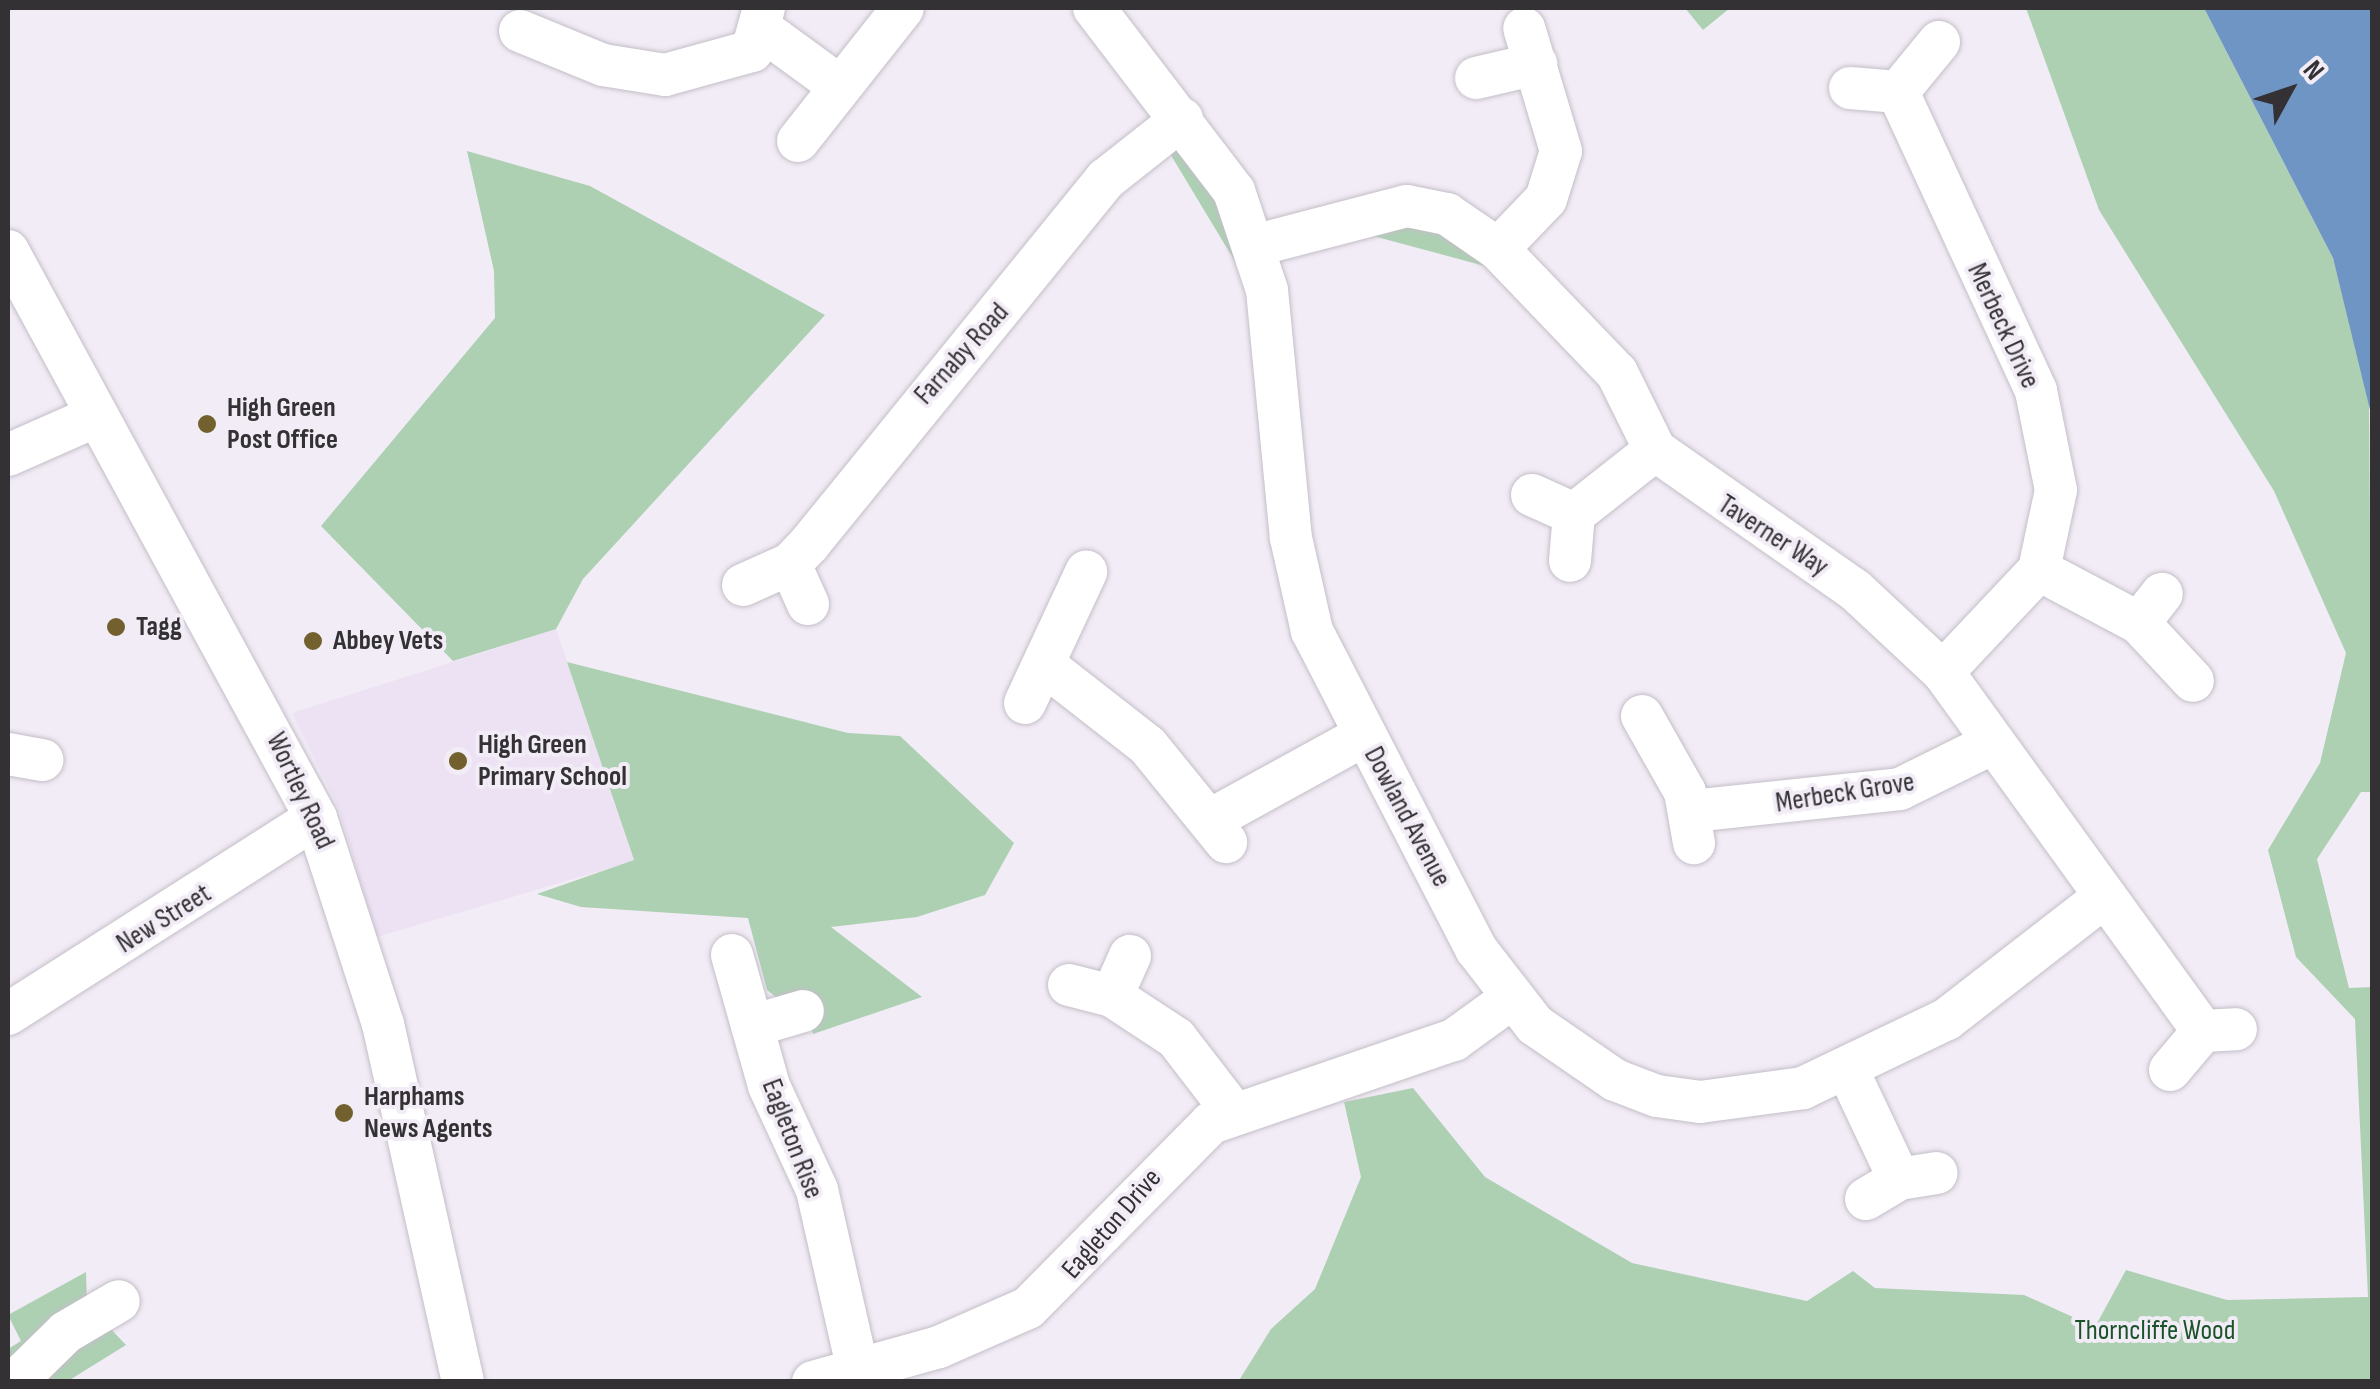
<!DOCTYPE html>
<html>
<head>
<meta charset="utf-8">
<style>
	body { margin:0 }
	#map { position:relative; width:2380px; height:1389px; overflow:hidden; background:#f2ecf6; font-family:"Sofia Sans Condensed",sans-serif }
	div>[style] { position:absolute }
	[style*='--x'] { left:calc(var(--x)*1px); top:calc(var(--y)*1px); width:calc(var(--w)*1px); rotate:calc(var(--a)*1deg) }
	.built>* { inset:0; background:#ede2f3 }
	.green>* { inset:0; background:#add0b3 }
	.water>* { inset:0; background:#6e95c4 }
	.roads { filter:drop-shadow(0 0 2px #c3bec7) drop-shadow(0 0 2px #c3bec7) }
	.minor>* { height:42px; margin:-21px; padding:0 21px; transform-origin:21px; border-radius:21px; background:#fff }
	.dots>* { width:28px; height:28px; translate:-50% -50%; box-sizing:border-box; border:5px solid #f2ecf6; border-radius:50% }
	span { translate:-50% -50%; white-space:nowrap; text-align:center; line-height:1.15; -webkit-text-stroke:8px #f2ecf6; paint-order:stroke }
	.street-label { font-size:28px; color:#333134 }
	.poi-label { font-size:28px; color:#333134; font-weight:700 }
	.left { translate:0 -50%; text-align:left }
	.park-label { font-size:28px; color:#1a532a }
	.frame { position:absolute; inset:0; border:10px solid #333134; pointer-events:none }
	.north { position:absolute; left:2240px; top:40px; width:100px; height:100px; -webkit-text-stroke:8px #f2ecf6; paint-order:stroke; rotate:50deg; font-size:28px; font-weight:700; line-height:40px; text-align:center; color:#333134 }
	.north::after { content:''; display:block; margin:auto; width:35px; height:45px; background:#333134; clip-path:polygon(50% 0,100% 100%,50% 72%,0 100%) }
</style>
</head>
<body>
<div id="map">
	<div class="built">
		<div style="clip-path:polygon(556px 629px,634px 861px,377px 937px,339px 809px,292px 713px)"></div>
	</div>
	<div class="green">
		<div style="clip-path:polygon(1685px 8px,1730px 8px,1703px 30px)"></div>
		<div style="clip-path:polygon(2026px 8px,2204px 8px,2333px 258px,2369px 399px,2372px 792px,2361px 792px,2317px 859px,2349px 988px,2372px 987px,2372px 1381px,1238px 1382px,1271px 1329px,1315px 1289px,1361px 1177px,1344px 1102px,1413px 1088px,1485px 1177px,1632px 1263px,1807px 1301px,1853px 1271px,1875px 1288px,2024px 1295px,2095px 1327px,2126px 1270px,2227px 1300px,2368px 1297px,2355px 1019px,2296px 957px,2268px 850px,2320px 763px,2346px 653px,2274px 491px,2099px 210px)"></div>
		<div style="clip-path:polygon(1181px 150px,1201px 165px,1251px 288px,1169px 152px)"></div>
		<div style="clip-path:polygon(467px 151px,590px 186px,825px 315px,583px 579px,556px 629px,453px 661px,321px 526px,495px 318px,494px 271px)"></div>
		<div style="clip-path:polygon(1391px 223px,1441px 231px,1496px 269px,1362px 233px)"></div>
		<div style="clip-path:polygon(567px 662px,848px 733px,900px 736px,1014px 843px,985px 895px,917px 917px,831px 927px,922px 997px,813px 1034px,802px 994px,777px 998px,767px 990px,748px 918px,581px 907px,537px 894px,634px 860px)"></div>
		<div style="clip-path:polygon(86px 1272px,87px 1304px,126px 1345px,68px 1381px,8px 1381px,8px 1349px,21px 1341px,8px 1315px)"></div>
	</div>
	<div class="water">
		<div style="clip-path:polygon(2204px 8px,2372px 8px,2372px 418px,2333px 258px)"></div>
	</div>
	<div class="roads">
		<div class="minor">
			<div style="--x:1094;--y:8;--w:230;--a:52.6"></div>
			<div style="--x:1234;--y:191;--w:104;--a:71.6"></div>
			<div style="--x:1267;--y:290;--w:249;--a:84.5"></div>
			<div style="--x:1291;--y:538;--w:95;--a:77.3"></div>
			<div style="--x:1312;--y:631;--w:358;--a:62.7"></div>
			<div style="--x:1476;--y:949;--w:96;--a:52.2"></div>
			<div style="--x:1535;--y:1025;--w:97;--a:34.5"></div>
			<div style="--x:1615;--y:1080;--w:45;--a:20.9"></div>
			<div style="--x:1657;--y:1096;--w:43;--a:7.9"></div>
			<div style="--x:1700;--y:1102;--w:104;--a:-7.7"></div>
			<div style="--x:1803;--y:1088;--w:160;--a:-25.6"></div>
			<div style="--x:1947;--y:1019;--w:192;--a:-37.8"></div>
			<div style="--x:520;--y:31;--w:90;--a:22.3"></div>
			<div style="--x:603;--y:65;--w:63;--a:9.2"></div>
			<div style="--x:665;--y:75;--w:90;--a:-15.4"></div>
			<div style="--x:752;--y:51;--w:45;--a:-74.4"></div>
			<div style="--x:764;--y:31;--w:92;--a:36.1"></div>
			<div style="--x:1939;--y:42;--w:65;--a:129.4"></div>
			<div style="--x:1898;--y:92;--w:329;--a:65.2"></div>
			<div style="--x:2036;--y:391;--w:101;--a:78.6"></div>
			<div style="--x:2056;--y:490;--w:82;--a:102"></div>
			<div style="--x:2039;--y:570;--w:140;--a:133.3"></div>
			<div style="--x:1476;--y:78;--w:62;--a:-13.1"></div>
			<div style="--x:1850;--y:88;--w:48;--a:4.8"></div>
			<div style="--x:798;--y:141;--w:169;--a:-51.7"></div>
			<div style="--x:1257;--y:245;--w:155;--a:-14.6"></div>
			<div style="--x:1407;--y:206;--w:41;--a:11.3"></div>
			<div style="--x:1447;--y:214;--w:62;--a:34.5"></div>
			<div style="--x:1498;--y:249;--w:172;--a:46.2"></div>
			<div style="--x:1617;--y:373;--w:86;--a:63.7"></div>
			<div style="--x:1655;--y:450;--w:244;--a:35"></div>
			<div style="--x:1855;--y:590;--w:120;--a:43"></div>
			<div style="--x:1943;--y:672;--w:443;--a:54.1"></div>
			<div style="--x:1498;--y:249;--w:69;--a:-46.2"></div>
			<div style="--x:1546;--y:199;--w:50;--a:-72.6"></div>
			<div style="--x:1561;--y:151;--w:128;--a:-106.7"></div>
			<div style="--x:8;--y:251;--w:645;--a:61.49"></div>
			<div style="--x:316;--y:818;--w:217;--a:72"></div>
			<div style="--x:383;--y:1024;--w:367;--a:77.4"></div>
			<div style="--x:8;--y:455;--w:94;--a:-23.8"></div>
			<div style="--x:1532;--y:495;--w:46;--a:24.3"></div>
			<div style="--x:1574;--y:514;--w:47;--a:94.9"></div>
			<div style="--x:1574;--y:514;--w:103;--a:-38.3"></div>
			<div style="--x:790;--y:564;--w:44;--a:65.8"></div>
			<div style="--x:2039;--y:570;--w:113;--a:27.9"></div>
			<div style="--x:2139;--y:623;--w:79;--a:47"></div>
			<div style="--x:743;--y:585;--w:51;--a:-24.1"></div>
			<div style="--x:790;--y:564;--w:29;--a:-46"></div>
			<div style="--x:810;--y:543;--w:469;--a:-50.9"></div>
			<div style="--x:1106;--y:179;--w:97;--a:-38.3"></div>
			<div style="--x:2139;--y:623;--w:37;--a:-52"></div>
			<div style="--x:1047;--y:667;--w:128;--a:38"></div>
			<div style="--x:1148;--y:746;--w:124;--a:50.9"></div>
			<div style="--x:1025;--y:703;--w:145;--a:-65"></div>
			<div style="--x:1642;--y:716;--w:87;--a:60.5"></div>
			<div style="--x:1685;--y:792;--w:52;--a:80"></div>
			<div style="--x:8;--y:754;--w:35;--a:10"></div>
			<div style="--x:1692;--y:811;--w:209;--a:-6"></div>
			<div style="--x:1900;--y:789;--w:99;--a:-26.3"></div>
			<div style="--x:1212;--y:819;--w:172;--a:-28.8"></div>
			<div style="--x:732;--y:955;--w:136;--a:74.2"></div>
			<div style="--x:769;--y:1086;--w:115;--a:65.2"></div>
			<div style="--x:817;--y:1190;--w:185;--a:77.2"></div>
			<div style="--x:1069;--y:985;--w:44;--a:14.3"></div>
			<div style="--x:1112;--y:996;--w:44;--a:-65.8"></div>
			<div style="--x:1112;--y:996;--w:77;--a:33.3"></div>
			<div style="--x:1176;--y:1038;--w:93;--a:52.4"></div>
			<div style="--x:8;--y:1014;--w:365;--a:-32.5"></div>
			<div style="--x:752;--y:1026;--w:53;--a:-16.4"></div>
			<div style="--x:2170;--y:1070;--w:51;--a:-49.8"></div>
			<div style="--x:2203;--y:1031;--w:33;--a:-3"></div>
			<div style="--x:1849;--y:1073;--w:117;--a:64.7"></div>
			<div style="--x:1866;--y:1199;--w:39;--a:-31"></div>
			<div style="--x:1899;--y:1179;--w:38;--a:-9"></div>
			<div style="--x:15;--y:1382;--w:71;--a:-44.4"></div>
			<div style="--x:66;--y:1332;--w:61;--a:-30.3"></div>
			<div style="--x:813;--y:1382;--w:131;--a:-15.5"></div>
			<div style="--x:939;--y:1347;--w:97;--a:-23.7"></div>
			<div style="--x:1028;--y:1308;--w:260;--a:-45.3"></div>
			<div style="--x:1211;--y:1123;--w:257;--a:-18.9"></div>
			<div style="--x:1454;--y:1040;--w:68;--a:-36"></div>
		</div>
	</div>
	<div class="dots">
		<div style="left:207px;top:424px;background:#72602e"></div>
		<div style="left:116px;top:627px;background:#72602e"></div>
		<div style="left:313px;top:641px;background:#72602e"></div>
		<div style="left:458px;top:761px;background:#72602e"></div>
		<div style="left:344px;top:1113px;background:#72602e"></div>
	</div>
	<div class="street-label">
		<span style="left:2003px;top:326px;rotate:65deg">Merbeck Drive</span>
		<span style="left:962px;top:354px;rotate:-48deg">Farnaby Road</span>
		<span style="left:1773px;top:536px;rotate:33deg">Taverner Way</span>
		<span style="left:300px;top:791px;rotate:65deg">Wortley Road</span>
		<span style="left:1845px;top:793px;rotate:-9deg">Merbeck Grove</span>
		<span style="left:1407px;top:817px;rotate:62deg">Dowland Avenue</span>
		<span style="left:164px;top:919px;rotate:-32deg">New Street</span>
		<span style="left:792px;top:1139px;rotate:69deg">Eagleton Rise</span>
		<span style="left:1112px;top:1224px;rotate:-49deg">Eagleton Drive</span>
	</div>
	<div class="poi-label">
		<span class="left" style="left:227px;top:424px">High Green<br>Post Office</span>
		<span class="left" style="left:136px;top:627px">Tagg</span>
		<span class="left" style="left:333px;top:641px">Abbey Vets</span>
		<span class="left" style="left:478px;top:761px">High Green<br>Primary School</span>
		<span class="left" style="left:364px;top:1113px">Harphams<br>News Agents</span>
	</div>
	<div class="park-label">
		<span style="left:2155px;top:1331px">Thorncliffe Wood</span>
	</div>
	<div class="frame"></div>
	<div class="north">N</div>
</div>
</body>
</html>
